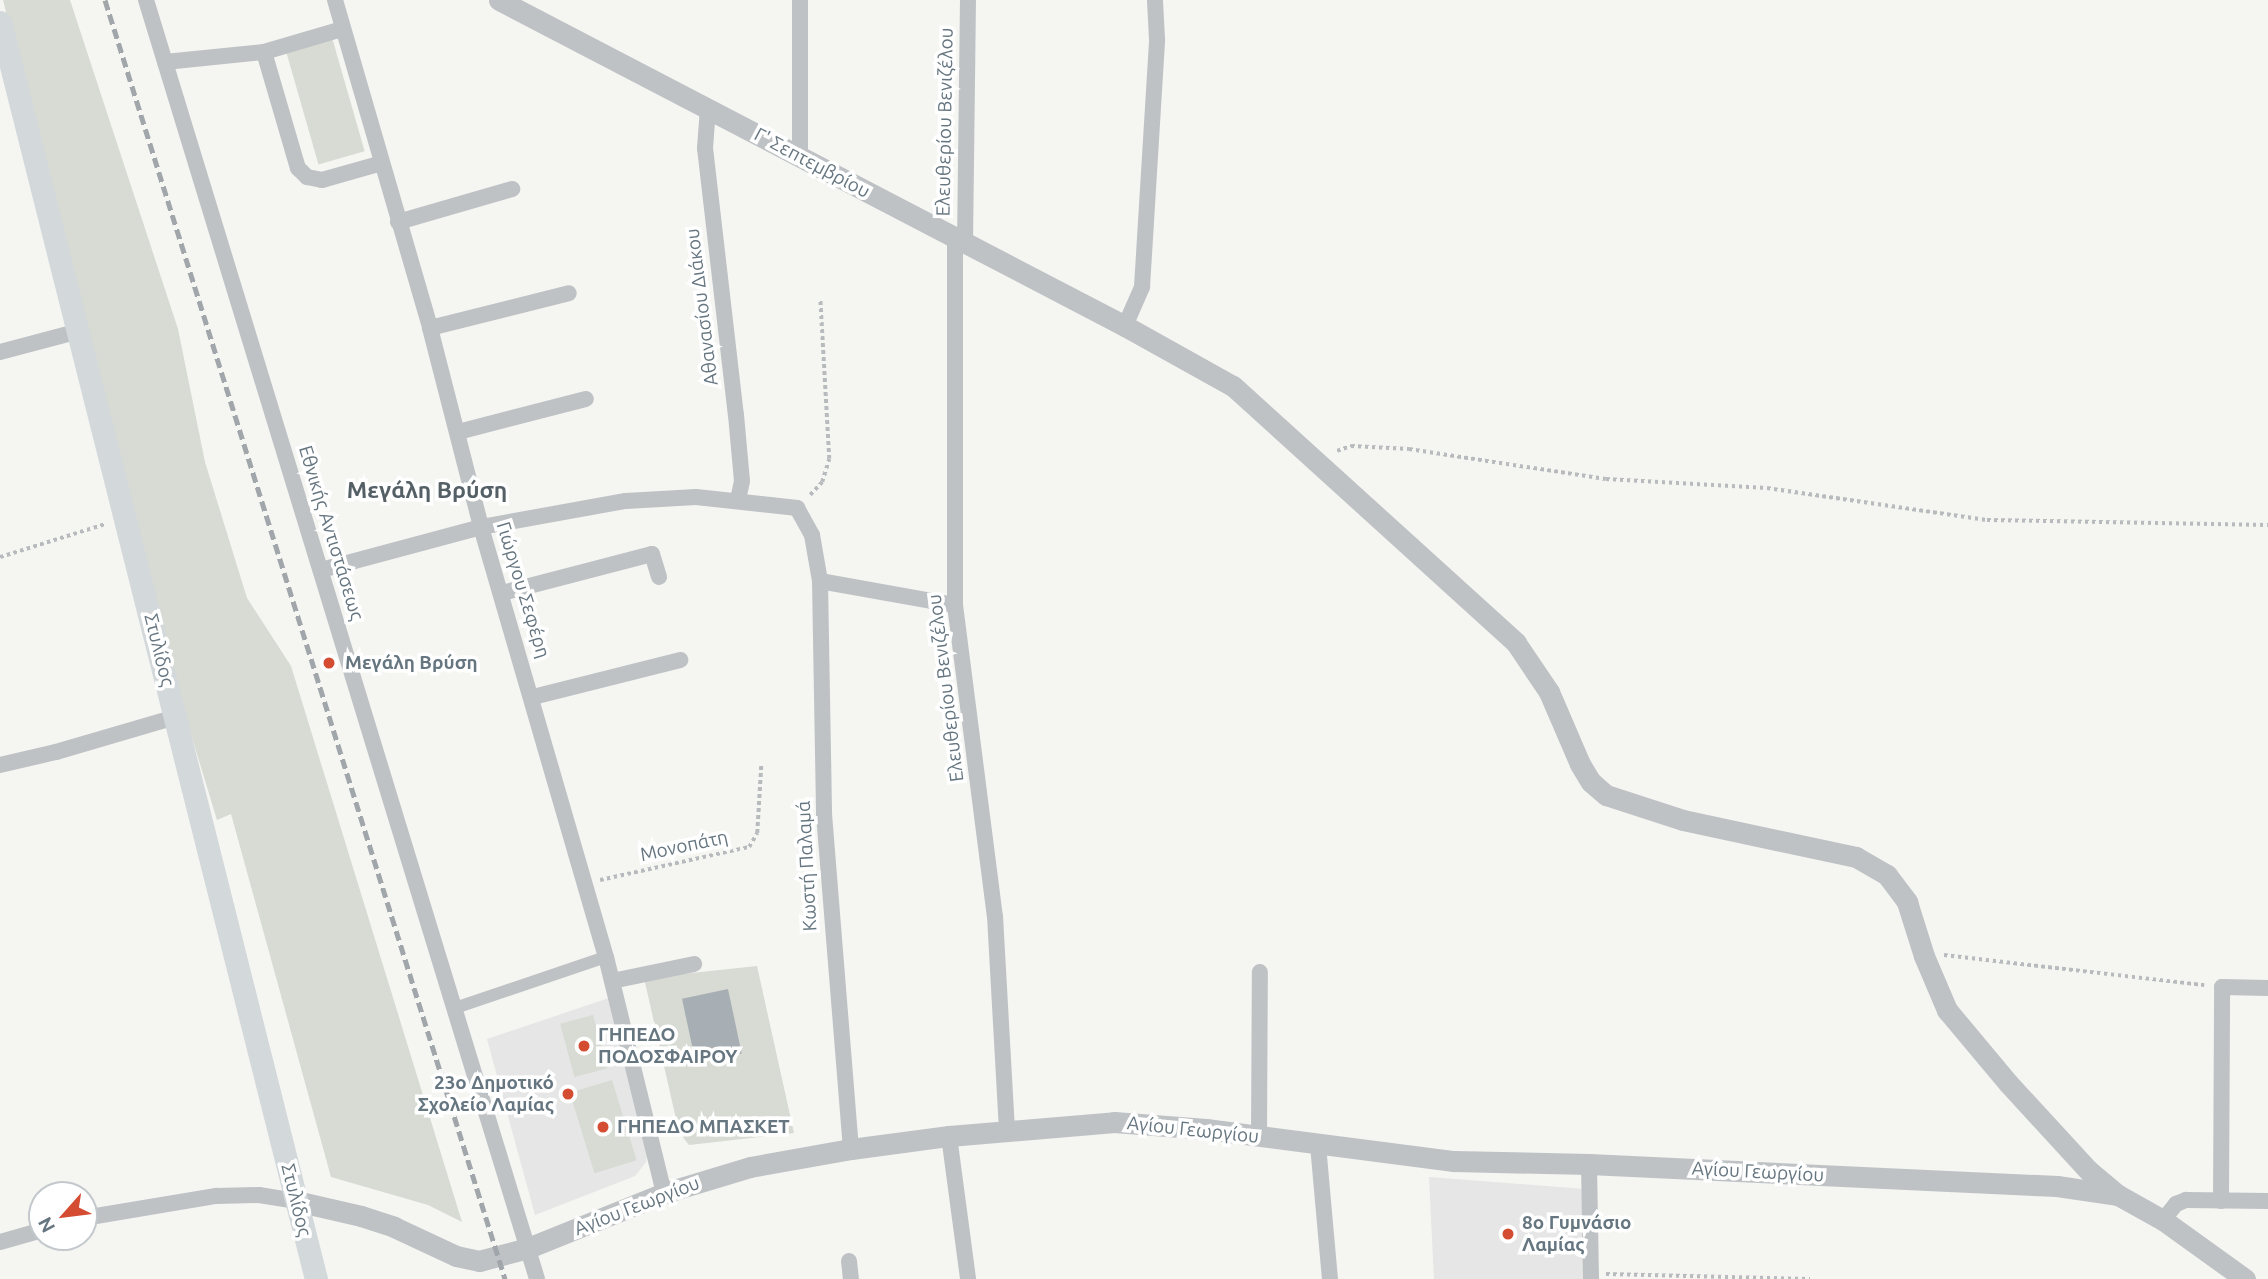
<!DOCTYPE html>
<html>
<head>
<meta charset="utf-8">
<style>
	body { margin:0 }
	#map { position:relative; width:2268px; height:1279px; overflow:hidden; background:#f5f5f2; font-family:Ubuntu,sans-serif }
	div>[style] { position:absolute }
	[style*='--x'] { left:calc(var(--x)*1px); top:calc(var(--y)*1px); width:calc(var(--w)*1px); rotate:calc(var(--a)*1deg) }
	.built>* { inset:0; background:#e5e6e5 }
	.green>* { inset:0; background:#d7dbd3; transform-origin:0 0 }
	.building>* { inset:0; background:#a8afb4; transform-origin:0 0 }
	.path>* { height:3.5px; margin-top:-1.75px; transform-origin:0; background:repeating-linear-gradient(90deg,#b8bbbd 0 3.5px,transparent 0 7px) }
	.pedestrian>* { height:12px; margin:-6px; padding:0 6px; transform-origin:6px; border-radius:6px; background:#bec2c5 }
	.minor>* { height:16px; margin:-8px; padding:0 8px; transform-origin:8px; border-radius:8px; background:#bec2c5 }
	.tertiary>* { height:21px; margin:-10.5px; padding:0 10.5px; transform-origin:10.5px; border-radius:10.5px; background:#bec2c5 }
	.secondary>* { height:23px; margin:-11.5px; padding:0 11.5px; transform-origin:11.5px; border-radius:11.5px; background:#d3d8db }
	.rail>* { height:5px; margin-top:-2.5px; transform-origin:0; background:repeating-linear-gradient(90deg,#a0a6aa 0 10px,transparent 0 15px) }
	.dots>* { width:19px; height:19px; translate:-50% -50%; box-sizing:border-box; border:4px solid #fff; border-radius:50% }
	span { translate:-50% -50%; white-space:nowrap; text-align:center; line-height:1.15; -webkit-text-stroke:7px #fff; paint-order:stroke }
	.street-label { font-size:19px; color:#667680 }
	.poi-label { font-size:19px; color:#667680; font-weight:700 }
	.left { translate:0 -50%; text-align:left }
	.right { translate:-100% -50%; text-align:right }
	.quarter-label { font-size:23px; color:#545f66; font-weight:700 }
	.north { position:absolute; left:28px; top:1181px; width:70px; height:70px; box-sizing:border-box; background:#fff; border:2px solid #c2c8cc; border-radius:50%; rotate:242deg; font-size:19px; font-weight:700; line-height:28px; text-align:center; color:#667680 }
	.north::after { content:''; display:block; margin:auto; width:24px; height:32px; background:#d44c32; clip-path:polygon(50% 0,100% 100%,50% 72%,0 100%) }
</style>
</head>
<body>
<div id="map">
	<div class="built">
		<div style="clip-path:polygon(612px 997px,648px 1149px,646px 1162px,635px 1176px,535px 1215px,487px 1039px)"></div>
		<div style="clip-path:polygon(1429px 1177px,1584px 1189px,1587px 1279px,1434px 1279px)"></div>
	</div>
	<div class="green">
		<div style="clip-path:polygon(3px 0,70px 0,178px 329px,205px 462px,247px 598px,291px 666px,462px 1222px,428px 1205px,331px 1177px,231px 814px,217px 820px,173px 675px)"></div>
		<div style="left:331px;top:34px;width:122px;height:48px;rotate:74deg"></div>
		<div style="clip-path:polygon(757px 966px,794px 1133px,689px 1145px,679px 1132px,644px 978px)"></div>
		<div style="left:593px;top:1015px;width:55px;height:34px;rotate:75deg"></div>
		<div style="left:612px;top:1080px;width:84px;height:44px;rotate:73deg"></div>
	</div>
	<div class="building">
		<div style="left:728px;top:989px;width:66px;height:47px;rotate:78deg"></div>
	</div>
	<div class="path">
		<div style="--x:1337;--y:451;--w:15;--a:-20"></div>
		<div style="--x:1351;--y:446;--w:58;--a:3"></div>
		<div style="--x:1409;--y:449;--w:199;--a:8.7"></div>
		<div style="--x:1606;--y:479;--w:161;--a:3.2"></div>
		<div style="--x:1767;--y:488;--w:222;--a:8.3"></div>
		<div style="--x:1987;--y:520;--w:281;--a:1"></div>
		<div style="--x:810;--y:495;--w:18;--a:-47"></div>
		<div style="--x:822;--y:482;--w:24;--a:-73"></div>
		<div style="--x:829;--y:459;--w:159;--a:-93.2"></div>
		<div style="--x:0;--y:557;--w:110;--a:-17.4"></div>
		<div style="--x:600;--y:880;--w:153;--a:-12.5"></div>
		<div style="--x:749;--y:847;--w:16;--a:-60"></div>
		<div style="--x:757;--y:833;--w:67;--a:-86.6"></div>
		<div style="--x:1944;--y:955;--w:262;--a:6.6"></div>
		<div style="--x:1606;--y:1274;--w:204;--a:1.4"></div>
	</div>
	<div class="pedestrian">
		<div style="--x:455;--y:1008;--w:159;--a:-18.7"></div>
	</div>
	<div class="minor">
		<div style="--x:146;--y:0;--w:1337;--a:73"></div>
		<div style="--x:335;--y:0;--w:341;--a:73.8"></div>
		<div style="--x:430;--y:328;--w:205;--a:75.6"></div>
		<div style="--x:481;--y:527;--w:448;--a:73.8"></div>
		<div style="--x:606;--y:957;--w:243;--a:76.2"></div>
		<div style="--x:264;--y:52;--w:121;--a:73.7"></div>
		<div style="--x:298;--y:168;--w:13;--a:45"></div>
		<div style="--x:307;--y:177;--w:15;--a:11"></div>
		<div style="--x:322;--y:180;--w:62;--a:-15.8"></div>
		<div style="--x:165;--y:62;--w:100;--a:-5.8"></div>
		<div style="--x:264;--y:52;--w:81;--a:-16.4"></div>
		<div style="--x:708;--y:108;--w:40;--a:94.3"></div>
		<div style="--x:705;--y:148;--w:269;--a:83.4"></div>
		<div style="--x:736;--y:415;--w:66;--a:84.8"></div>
		<div style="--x:742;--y:481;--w:19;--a:102"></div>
		<div style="--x:800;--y:156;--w:156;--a:-90"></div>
		<div style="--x:398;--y:222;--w:119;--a:-16.1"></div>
		<div style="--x:955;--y:240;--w:365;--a:90"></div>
		<div style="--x:955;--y:605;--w:314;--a:82.7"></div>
		<div style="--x:995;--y:916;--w:214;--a:86.8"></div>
		<div style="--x:965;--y:244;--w:244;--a:-89.3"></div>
		<div style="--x:1125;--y:326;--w:43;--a:-66.4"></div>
		<div style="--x:1142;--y:287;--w:248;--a:-86.5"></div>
		<div style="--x:1157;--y:39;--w:39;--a:-93"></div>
		<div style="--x:430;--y:328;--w:143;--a:-14.1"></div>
		<div style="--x:0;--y:352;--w:82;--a:-14.9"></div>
		<div style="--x:458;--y:432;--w:132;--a:-14.5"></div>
		<div style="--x:321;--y:570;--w:166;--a:-15"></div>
		<div style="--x:481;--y:527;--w:147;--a:-10.2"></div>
		<div style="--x:626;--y:501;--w:70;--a:-3.3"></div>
		<div style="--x:696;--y:497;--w:102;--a:6.2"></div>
		<div style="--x:797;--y:508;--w:31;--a:61"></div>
		<div style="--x:812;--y:535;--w:47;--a:80.1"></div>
		<div style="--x:820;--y:581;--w:137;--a:10.1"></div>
		<div style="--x:820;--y:581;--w:233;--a:89"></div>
		<div style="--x:824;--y:814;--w:336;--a:85.4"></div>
		<div style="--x:502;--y:593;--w:155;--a:-14.6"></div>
		<div style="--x:652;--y:554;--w:24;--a:73"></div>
		<div style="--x:533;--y:697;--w:152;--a:-14.1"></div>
		<div style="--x:0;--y:765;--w:57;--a:-13.1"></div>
		<div style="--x:56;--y:752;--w:125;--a:-16.3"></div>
		<div style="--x:612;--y:981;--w:84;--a:-11.7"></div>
		<div style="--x:949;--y:1136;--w:144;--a:82.4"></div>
		<div style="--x:1259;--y:1136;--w:164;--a:-89.7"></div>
		<div style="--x:1318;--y:1145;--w:135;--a:84.9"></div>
		<div style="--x:1589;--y:1164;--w:115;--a:89"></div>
		<div style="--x:2221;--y:1201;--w:214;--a:-89.7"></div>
		<div style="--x:2222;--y:987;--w:46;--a:1.2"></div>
		<div style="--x:84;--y:1218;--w:134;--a:-9.5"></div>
		<div style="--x:216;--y:1196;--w:43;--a:-1.3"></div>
		<div style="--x:259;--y:1195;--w:37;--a:9"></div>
		<div style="--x:2163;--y:1220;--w:21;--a:-51"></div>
		<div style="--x:2176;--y:1204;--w:11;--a:-22"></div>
		<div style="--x:2186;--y:1200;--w:82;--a:0.7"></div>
		<div style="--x:0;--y:1242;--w:44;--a:-15.9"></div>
		<div style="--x:849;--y:1261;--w:18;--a:84"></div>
	</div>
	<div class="tertiary">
		<div style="--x:499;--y:0;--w:706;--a:27.51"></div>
		<div style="--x:1125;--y:326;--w:124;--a:29.1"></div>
		<div style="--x:1233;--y:386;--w:382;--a:42.2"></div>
		<div style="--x:1516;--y:643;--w:59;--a:56"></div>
		<div style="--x:1549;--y:692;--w:78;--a:66.7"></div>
		<div style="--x:1580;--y:764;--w:21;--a:59"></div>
		<div style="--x:1591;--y:782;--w:20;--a:41"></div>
		<div style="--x:1606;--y:795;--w:81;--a:18"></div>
		<div style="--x:1683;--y:820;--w:177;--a:12.1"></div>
		<div style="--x:1856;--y:857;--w:36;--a:30"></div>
		<div style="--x:1887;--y:875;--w:34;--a:53"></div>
		<div style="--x:1907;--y:902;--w:57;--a:72.5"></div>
		<div style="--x:1924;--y:956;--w:59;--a:66.9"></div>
		<div style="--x:1947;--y:1010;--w:95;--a:50.1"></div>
		<div style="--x:2008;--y:1083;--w:118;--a:47.4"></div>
		<div style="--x:2088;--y:1170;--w:39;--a:40"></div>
		<div style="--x:2118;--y:1195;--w:51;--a:29.1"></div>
		<div style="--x:2163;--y:1220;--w:101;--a:35.7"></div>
		<div style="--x:296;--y:1201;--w:67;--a:13"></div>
		<div style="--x:361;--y:1216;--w:35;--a:18"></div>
		<div style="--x:394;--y:1227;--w:68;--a:25.1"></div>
		<div style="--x:456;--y:1256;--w:24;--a:12"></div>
		<div style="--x:479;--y:1261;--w:51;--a:-14.9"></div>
		<div style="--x:528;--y:1248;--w:147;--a:-22"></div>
		<div style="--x:664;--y:1193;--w:90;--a:-16.8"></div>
		<div style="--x:750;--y:1167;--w:103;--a:-10.1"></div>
		<div style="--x:851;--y:1149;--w:99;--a:-7.6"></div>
		<div style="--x:949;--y:1136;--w:166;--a:-4.8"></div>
		<div style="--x:1114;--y:1122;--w:92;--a:4.4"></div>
		<div style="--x:1206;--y:1129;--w:250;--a:7.4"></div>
		<div style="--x:1454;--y:1161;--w:135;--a:1.3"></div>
		<div style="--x:1589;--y:1164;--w:469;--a:2.7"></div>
		<div style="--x:2057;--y:1186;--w:62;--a:8.4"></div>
	</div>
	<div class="secondary">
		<div style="--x:0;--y:22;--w:1296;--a:75.89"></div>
	</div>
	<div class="rail">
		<div style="--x:105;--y:0;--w:1340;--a:72.63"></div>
	</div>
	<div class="dots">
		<div style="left:329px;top:663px;background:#d44c32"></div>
		<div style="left:584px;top:1046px;background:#d44c32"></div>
		<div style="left:568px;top:1094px;background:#d44c32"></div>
		<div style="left:603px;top:1127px;background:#d44c32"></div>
		<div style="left:1508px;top:1234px;background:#d44c32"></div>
	</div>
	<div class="street-label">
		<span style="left:945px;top:122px;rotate:-89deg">Ελευθερίου Βενιζέλου</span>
		<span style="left:812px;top:163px;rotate:28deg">Γ' Σεπτεμβρίου</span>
		<span style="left:702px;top:307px;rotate:-97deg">Αθανασίου Διάκου</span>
		<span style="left:331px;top:533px;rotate:73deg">Εθνικής Αντιστάσεως</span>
		<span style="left:523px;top:590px;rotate:73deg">Γιώργου Σεφέρη</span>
		<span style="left:159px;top:650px;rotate:76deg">Στυλίδος</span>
		<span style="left:946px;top:688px;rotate:-97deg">Ελευθερίου Βενιζέλου</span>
		<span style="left:684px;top:846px;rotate:-12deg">Μονοπάτη</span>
		<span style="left:807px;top:866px;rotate:-93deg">Κωστή Παλαμά</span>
		<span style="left:1193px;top:1130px;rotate:6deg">Αγίου Γεωργίου</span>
		<span style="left:1758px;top:1172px;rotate:3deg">Αγίου Γεωργίου</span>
		<span style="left:296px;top:1200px;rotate:76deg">Στυλίδος</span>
		<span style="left:637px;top:1206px;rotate:-21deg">Αγίου Γεωργίου</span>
	</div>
	<div class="poi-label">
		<span class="left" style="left:345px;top:663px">Μεγάλη Βρύση</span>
		<span class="left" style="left:598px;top:1046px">ΓΗΠΕΔΟ<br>ΠΟΔΟΣΦΑΙΡΟΥ</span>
		<span class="right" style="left:554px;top:1094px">23ο Δημοτικό<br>Σχολείο Λαμίας</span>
		<span class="left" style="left:617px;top:1127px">ΓΗΠΕΔΟ ΜΠΑΣΚΕΤ</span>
		<span class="left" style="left:1522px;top:1234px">8ο Γυμνάσιο<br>Λαμίας</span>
	</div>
	<div class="quarter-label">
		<span style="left:427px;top:490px">Μεγάλη Βρύση</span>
	</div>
	<div class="north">N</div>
</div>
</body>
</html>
